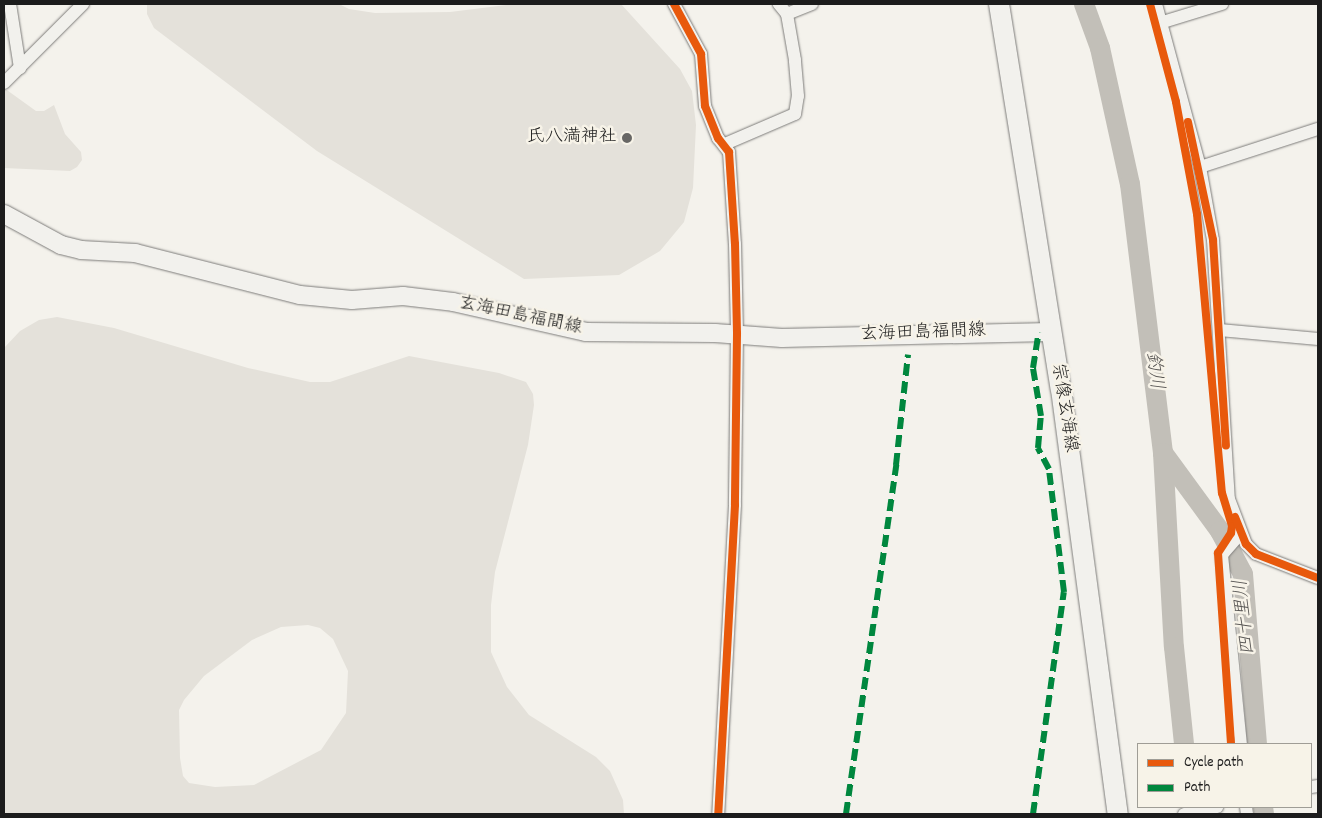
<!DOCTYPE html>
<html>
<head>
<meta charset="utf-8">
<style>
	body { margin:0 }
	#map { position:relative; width:1322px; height:818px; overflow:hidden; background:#f4f2ec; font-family:Dekko,"Klee One",sans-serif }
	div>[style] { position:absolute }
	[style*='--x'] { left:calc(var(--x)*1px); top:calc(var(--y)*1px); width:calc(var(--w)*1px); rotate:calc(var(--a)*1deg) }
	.green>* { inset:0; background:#e4e1da }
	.river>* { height:20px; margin:-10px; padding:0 10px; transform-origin:10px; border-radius:10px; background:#c2bfb8 }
	.roads { filter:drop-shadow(0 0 1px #7d7c7a) drop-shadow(0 0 1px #7d7c7a) }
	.minor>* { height:12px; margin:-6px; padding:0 6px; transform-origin:6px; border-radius:6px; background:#f2f1ed }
	.secondary>* { height:18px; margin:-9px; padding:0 9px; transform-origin:9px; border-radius:9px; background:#f2f1ed }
	.primary>* { height:20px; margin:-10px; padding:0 10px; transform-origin:10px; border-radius:10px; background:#f2f1ed }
	.quiet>* { height:6px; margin-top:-3px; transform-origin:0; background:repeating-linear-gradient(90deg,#00873e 0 12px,transparent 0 18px) }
	.cycleway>* { height:8px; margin:-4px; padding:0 4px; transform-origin:4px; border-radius:4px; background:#e8590c }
	.dots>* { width:14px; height:14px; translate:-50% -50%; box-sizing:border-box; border:2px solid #f7f3e8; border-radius:50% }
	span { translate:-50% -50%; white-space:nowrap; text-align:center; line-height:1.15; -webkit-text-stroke:5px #f7f3e8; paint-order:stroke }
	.poi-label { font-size:18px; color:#1c1c1c }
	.right { translate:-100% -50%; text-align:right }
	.street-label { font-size:18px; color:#1c1c1c }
	.water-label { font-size:19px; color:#565452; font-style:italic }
	.frame { position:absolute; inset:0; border:5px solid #1c1c1c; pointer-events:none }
	.legend { position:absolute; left:1137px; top:743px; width:175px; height:65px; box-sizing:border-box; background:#f7f3e8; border:1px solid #9f9d96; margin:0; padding:6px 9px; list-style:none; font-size:15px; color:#1c1c1c }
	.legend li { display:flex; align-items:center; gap:10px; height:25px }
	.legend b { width:25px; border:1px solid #9f9d96 }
</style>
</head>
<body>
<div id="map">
	<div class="green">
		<div style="clip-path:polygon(147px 4px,339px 4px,349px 9px,375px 13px,450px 12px,514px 4px,621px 4px,680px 69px,692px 91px,696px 125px,693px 188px,684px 222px,660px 251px,619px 275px,524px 279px,317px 151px,154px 28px,147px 14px)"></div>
		<div style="clip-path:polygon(4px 88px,36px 111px,44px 111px,54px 105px,65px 134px,81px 152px,82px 160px,77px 167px,70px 171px,4px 168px)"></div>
		<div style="clip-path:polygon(evenodd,57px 317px,114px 328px,248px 368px,310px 382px,330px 382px,409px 356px,499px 373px,526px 382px,533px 394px,534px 405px,528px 445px,495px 572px,491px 605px,491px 652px,507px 687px,529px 715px,596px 757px,610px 771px,623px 800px,624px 814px,4px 814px,4px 348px,20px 331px,39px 320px,57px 317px,308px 625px,320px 628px,333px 639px,348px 671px,346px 713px,321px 750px,254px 785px,215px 787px,189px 783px,183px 776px,180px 758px,179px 710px,184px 700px,204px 676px,252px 640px,281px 627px,308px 625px)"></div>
	</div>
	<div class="river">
		<div style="--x:1084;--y:4;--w:47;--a:70"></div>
		<div style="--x:1100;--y:48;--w:139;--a:77.6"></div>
		<div style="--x:1130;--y:184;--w:271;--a:83"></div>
		<div style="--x:1163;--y:453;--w:194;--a:86.8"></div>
		<div style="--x:1174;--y:647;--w:98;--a:84.1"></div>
		<div style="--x:1163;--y:453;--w:97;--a:53.8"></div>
		<div style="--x:1220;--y:531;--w:49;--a:61.9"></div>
		<div style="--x:1243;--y:574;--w:171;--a:85.3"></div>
		<div style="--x:1263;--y:807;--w:7;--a:82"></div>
	</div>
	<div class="roads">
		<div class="minor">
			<div style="--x:10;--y:4;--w:65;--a:81.1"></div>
			<div style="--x:674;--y:4;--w:57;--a:61.6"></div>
			<div style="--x:701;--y:54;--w:52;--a:85.6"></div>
			<div style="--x:705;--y:106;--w:35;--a:68"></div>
			<div style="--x:718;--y:138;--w:18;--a:52"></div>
			<div style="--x:729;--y:152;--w:92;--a:86.3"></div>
			<div style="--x:735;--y:244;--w:90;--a:88.7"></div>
			<div style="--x:737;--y:334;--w:171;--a:90.7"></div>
			<div style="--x:735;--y:505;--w:309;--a:93.1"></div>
			<div style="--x:1156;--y:4;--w:169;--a:74.9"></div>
			<div style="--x:1200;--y:167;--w:74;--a:79.9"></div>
			<div style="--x:1213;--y:240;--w:259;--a:86.5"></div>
			<div style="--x:1229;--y:499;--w:48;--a:69.3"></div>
			<div style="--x:1246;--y:544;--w:14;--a:45"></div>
			<div style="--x:1256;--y:554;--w:66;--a:21.2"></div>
			<div style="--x:787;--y:14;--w:27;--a:-22"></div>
			<div style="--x:1163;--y:22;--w:62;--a:-17"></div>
			<div style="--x:4;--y:83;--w:112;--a:-45"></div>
			<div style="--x:725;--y:144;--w:76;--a:-23.2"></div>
			<div style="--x:795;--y:114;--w:18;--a:-81"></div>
			<div style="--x:798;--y:96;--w:36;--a:-95"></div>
			<div style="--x:795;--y:60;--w:47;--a:-99.9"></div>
			<div style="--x:787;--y:14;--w:13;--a:-129"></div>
			<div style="--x:1200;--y:167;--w:124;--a:-17.9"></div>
			<div style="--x:1220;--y:330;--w:98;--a:5.2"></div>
			<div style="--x:1241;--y:533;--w:29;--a:131"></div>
			<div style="--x:1222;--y:555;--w:190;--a:84.3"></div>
			<div style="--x:1311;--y:787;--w:7;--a:-8"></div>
			<div style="--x:1246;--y:807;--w:7;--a:82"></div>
			<div style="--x:1184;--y:814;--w:34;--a:-12"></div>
		</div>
		<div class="secondary">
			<div style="--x:4;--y:214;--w:65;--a:28.5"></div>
			<div style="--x:61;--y:245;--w:21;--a:14"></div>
			<div style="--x:81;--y:250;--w:54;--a:3.2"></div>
			<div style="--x:135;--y:253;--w:170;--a:14.3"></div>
			<div style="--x:300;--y:295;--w:52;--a:5.5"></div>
			<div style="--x:352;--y:300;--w:51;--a:-4.5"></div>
			<div style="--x:403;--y:296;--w:50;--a:6.8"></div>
			<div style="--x:453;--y:302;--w:136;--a:12.7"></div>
			<div style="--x:586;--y:332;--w:129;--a:0.4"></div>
			<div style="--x:715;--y:333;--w:67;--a:4.3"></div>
			<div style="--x:782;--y:338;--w:268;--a:-1.3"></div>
		</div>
		<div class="primary">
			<div style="--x:999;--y:4;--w:390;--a:80.9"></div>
			<div style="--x:1061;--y:389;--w:429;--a:82.4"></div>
		</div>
	</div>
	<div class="quiet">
		<div style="--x:846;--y:814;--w:353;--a:-81.8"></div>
		<div style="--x:896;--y:465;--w:111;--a:-83.8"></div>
		<div style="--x:1033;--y:814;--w:224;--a:-82.1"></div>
		<div style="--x:1064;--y:592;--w:124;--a:-97"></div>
		<div style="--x:1049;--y:469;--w:24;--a:-118"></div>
		<div style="--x:1038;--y:448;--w:32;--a:-85"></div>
		<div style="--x:1041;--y:416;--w:49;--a:-99.5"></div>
		<div style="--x:1033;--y:368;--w:36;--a:-81"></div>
	</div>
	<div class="cycleway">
		<div style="--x:674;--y:4;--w:57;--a:61.6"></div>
		<div style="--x:701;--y:54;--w:52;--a:85.6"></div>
		<div style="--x:705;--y:106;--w:35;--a:68"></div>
		<div style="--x:718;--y:138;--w:18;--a:52"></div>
		<div style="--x:729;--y:152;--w:92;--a:86.3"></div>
		<div style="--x:735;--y:244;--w:90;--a:88.7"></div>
		<div style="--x:737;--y:334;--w:171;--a:90.7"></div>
		<div style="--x:735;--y:505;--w:309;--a:93.1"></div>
		<div style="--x:1150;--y:4;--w:101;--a:75.1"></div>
		<div style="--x:1176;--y:102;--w:114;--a:79.4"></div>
		<div style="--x:1197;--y:214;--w:280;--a:84.9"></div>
		<div style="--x:1222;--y:493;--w:34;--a:73"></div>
		<div style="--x:1232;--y:526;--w:7;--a:98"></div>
		<div style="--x:1231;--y:533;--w:24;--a:123"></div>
		<div style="--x:1218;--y:553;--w:191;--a:86.1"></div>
		<div style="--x:1188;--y:122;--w:121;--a:78"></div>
		<div style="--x:1213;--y:240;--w:206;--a:86.4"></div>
		<div style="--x:1235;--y:517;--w:29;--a:68"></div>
		<div style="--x:1246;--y:544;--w:14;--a:45"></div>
		<div style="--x:1256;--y:554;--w:66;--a:21.2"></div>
	</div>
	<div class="dots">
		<div style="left:627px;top:138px;background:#686765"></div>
	</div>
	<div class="poi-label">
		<span class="right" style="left:617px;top:138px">氏八満神社</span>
	</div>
	<div class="street-label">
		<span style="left:520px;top:317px;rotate:12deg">玄海田島福間線</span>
		<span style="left:923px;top:334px;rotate:-2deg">玄海田島福間線</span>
		<span style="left:1063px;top:408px;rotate:81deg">宗像玄海線</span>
	</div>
	<div class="water-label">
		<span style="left:1153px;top:371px;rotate:83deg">釣川</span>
		<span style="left:1246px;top:617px;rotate:-96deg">四十里川</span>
	</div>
	<div class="frame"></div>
	<ul class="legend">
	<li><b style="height:6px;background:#e8590c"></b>Cycle path</li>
	<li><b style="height:6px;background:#00873e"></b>Path</li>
	</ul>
</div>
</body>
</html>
